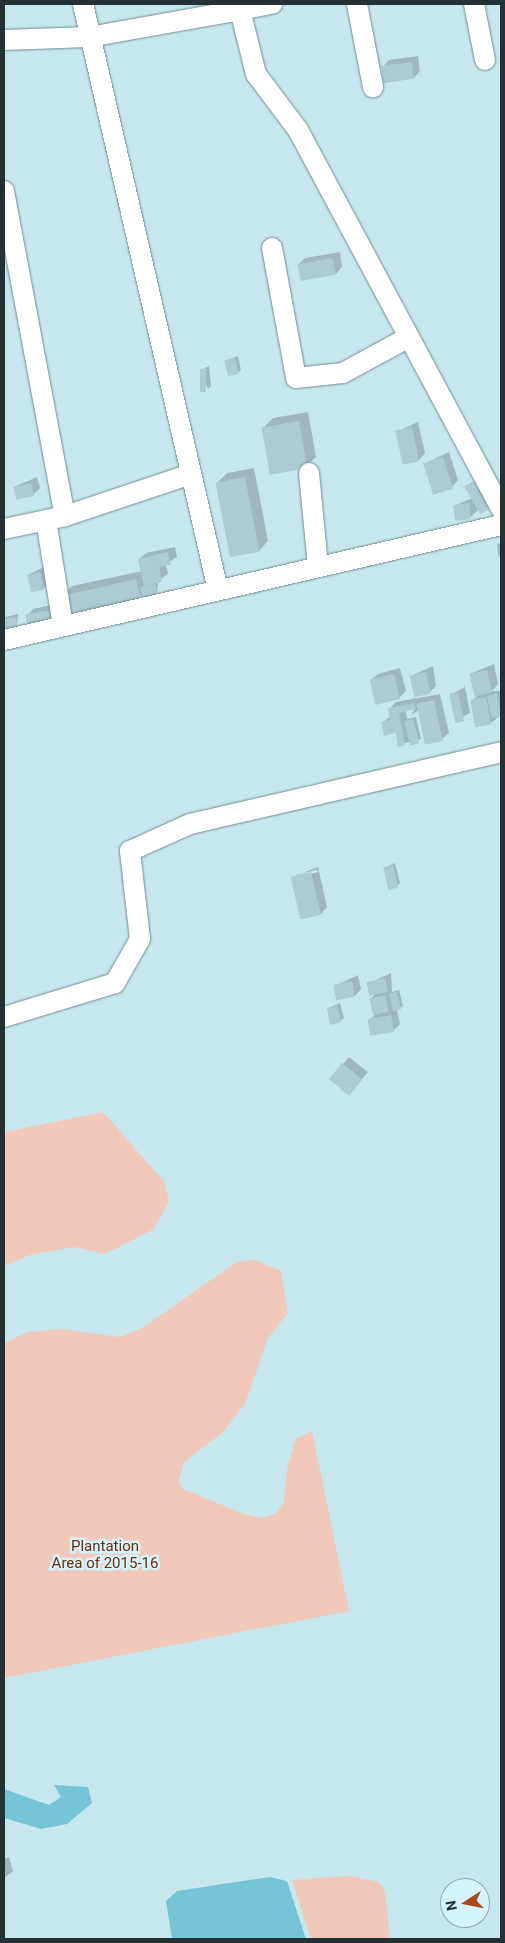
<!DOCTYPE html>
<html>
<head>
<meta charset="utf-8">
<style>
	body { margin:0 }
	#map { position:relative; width:505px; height:1943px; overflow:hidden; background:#c7e7ee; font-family:Roboto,sans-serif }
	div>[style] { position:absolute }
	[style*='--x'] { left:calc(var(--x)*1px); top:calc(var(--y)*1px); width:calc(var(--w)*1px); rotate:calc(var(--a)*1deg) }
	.green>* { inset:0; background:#f0c9ba }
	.water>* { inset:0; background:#76c5d7 }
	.shadow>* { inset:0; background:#0003 }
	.building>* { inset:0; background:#accbd3; transform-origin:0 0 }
	.roads { filter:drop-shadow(0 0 1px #6e8c93) drop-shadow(0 0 1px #6e8c93) }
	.minor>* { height:20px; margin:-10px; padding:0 10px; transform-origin:10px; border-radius:10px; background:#fff }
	span { translate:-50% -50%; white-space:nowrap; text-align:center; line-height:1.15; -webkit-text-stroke:5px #d4f4fc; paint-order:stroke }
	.park-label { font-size:15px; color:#722906 }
	.frame { position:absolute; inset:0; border:5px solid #243134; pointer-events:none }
	.north { position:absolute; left:440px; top:1878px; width:50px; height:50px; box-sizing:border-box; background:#d4f4fc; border:1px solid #8ea6ac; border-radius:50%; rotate:259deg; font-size:14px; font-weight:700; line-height:20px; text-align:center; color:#243134 }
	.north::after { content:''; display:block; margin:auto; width:18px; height:22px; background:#ac4719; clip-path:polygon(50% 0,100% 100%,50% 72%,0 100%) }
</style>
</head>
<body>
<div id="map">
	<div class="green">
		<div style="clip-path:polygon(103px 1112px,164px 1181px,169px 1201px,154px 1229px,105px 1254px,75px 1247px,30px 1255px,4px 1266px,4px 1132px)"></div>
		<div style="clip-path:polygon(254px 1260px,281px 1271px,288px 1313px,268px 1338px,245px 1404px,223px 1432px,184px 1462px,179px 1481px,183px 1489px,244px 1514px,262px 1518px,275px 1514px,284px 1502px,288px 1464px,296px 1439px,312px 1431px,349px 1611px,4px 1678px,4px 1343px,28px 1332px,61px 1329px,119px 1337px,142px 1328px,237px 1262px)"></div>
		<div style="clip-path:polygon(350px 1876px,379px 1882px,385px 1892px,390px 1939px,311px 1939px,292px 1880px)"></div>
	</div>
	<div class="water">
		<div style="clip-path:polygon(54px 1785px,88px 1787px,92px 1803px,67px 1824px,41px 1829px,4px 1818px,4px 1789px,49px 1805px,61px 1797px)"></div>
		<div style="clip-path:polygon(270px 1877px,287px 1881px,306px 1939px,172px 1939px,166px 1901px,177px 1891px)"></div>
	</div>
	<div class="shadow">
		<div style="clip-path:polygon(418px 56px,420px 71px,414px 78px,385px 83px,383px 67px,389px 60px)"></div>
		<div style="clip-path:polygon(340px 252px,342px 267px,336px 274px,299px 264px,305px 258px)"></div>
		<div style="clip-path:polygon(238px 356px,241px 370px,238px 373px,225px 361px)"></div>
		<div style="clip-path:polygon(209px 366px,211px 386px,208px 389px,201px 370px)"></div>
		<div style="clip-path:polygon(308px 412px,316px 457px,306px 466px,263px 428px,273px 418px)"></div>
		<div style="clip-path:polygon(418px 422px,425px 453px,419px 460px,396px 432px)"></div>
		<div style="clip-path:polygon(449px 452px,458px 480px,452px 487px,424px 464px)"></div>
		<div style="clip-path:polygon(254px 468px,268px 541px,259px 551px,217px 483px,227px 473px)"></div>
		<div style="clip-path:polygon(486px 473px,479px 509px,471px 517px,454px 506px,472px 498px,466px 487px)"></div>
		<div style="clip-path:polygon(37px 477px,40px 488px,33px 495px,14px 487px)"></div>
		<div style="clip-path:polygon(501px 542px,501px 557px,499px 557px,497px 545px)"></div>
		<div style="clip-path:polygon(175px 547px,177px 557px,166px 564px,168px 574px,158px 581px,157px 596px,62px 595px,72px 586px,142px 571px,139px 559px,146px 553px)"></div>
		<div style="clip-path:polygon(46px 566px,50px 583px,43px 589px,28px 575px)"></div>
		<div style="clip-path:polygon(56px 604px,58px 614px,51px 620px,27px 616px,33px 609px)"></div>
		<div style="clip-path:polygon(4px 609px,5px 617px,18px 614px,17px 627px,4px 630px)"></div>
		<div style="clip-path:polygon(494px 664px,498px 684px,492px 691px,500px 691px,501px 715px,491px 723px,472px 701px,480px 693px,470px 674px)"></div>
		<div style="clip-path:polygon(433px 666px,436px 686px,430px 692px,411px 676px)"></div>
		<div style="clip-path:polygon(400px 668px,406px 691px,399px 698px,371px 680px,378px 674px)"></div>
		<div style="clip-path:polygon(465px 687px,470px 713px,455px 721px,450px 695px)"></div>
		<div style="clip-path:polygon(440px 694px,449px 733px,442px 739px,419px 710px,411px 715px,415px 708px,406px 710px,407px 719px,416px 717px,421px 739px,399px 745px,397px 732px,382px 723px,391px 716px,389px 709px,396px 702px)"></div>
		<div style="clip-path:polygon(395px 863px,400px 883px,397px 886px,384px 868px)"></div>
		<div style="clip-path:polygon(evenodd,318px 867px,327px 907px,321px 914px,292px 877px,318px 867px,317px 870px,318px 872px,298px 877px,298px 874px,317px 870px)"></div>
		<div style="clip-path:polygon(391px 973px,392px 992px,399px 990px,403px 1006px,397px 1010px,400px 1024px,394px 1030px,369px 1020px,374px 1016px,370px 999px,375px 994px,369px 983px)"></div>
		<div style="clip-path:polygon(358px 975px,361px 989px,355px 996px,335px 986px)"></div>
		<div style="clip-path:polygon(340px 1003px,344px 1018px,341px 1021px,328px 1008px)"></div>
		<div style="clip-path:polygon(349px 1057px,368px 1072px,355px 1088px,330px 1079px)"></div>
		<div style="clip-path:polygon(9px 1857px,13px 1871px,4px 1878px,4px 1859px)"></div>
	</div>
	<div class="building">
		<div style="left:412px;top:62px;width:17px;height:31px;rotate:83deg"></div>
		<div style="left:333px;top:258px;width:17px;height:36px;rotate:80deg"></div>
		<div style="left:235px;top:358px;width:16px;height:11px;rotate:76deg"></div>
		<div style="left:200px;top:369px;width:6px;height:23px"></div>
		<div style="left:299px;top:421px;width:48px;height:38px;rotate:80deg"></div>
		<div style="left:412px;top:427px;width:35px;height:17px;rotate:78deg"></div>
		<div style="left:443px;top:457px;width:33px;height:21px;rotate:72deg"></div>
		<div style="left:245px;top:477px;width:76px;height:30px;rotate:79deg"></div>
		<div style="left:479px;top:478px;width:32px;height:17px;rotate:60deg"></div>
		<div style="left:31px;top:483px;width:13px;height:18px;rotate:77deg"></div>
		<div style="left:469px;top:503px;width:16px;height:16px;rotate:83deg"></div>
		<div style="clip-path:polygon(168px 552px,171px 565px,159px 567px,162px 582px,144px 586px,138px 559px)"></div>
		<div style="left:40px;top:572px;width:18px;height:13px;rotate:77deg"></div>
		<div style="left:136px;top:579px;width:22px;height:77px;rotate:77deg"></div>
		<div style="left:155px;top:584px;width:13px;height:15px;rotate:77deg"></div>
		<div style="left:50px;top:610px;width:11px;height:25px;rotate:80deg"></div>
		<div style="clip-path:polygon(15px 617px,18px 628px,4px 631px,4px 619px)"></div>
		<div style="left:487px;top:670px;width:23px;height:18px;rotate:77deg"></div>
		<div style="left:426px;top:672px;width:22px;height:17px;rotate:77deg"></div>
		<div style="left:394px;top:674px;width:26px;height:25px;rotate:77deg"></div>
		<div style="left:458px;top:692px;width:30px;height:9px;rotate:78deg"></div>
		<div style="clip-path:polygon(497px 693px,501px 716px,492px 718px,487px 696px)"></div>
		<div style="left:486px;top:697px;width:28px;height:16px;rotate:80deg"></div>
		<div style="left:434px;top:700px;width:42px;height:18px;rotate:78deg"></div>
		<div style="clip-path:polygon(414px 703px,415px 709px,399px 713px,405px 745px,398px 747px,396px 733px,384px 736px,381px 722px,390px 720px,388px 708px)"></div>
		<div style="left:413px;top:719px;width:25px;height:9px;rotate:76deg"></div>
		<div style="left:393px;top:865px;width:23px;height:10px;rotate:77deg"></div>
		<div style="left:311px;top:872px;width:44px;height:21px;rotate:77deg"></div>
		<div style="left:385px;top:978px;width:14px;height:19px;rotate:78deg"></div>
		<div style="left:352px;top:981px;width:16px;height:19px;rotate:79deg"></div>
		<div style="left:397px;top:992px;width:18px;height:8px;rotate:77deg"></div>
		<div style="left:385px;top:995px;width:17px;height:16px;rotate:77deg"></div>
		<div style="clip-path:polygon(337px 1006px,341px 1022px,330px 1025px,327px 1008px)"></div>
		<div style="left:391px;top:1015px;width:17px;height:24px;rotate:80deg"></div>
		<div style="left:342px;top:1063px;width:26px;height:21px;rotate:39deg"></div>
	</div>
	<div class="roads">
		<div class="minor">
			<div style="--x:83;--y:4;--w:601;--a:77.03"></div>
			<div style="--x:240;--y:4;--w:6;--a:90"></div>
			<div style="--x:240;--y:10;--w:33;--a:-11"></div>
			<div style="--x:357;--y:4;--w:85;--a:79.1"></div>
			<div style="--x:474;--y:4;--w:57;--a:78.9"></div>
			<div style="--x:4;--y:40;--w:85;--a:-2"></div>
			<div style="--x:89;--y:37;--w:153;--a:-10.1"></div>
			<div style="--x:240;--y:10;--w:66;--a:76"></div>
			<div style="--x:256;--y:74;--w:70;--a:53.1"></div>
			<div style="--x:298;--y:130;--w:429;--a:61.8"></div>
			<div style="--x:4;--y:191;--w:331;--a:79.4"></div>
			<div style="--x:272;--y:248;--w:132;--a:79.5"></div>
			<div style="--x:296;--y:378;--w:47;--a:-6.1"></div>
			<div style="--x:343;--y:373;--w:75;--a:-28.6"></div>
			<div style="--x:309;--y:473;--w:94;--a:84.5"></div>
			<div style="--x:46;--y:520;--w:107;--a:80.9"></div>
			<div style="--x:4;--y:529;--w:62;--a:-12"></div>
			<div style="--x:65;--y:516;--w:133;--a:-18.4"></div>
			<div style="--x:4;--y:640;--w:510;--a:-13.03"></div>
			<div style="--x:4;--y:1017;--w:116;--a:-17"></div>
			<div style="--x:115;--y:983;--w:51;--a:-60.4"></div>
			<div style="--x:140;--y:939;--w:89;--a:-96.5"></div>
			<div style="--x:130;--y:851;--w:66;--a:-24.2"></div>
			<div style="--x:190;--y:824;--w:319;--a:-13"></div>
		</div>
	</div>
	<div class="park-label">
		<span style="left:105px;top:1555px">Plantation<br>Area of 2015-16</span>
	</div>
	<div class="frame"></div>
	<div class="north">N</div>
</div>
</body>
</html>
